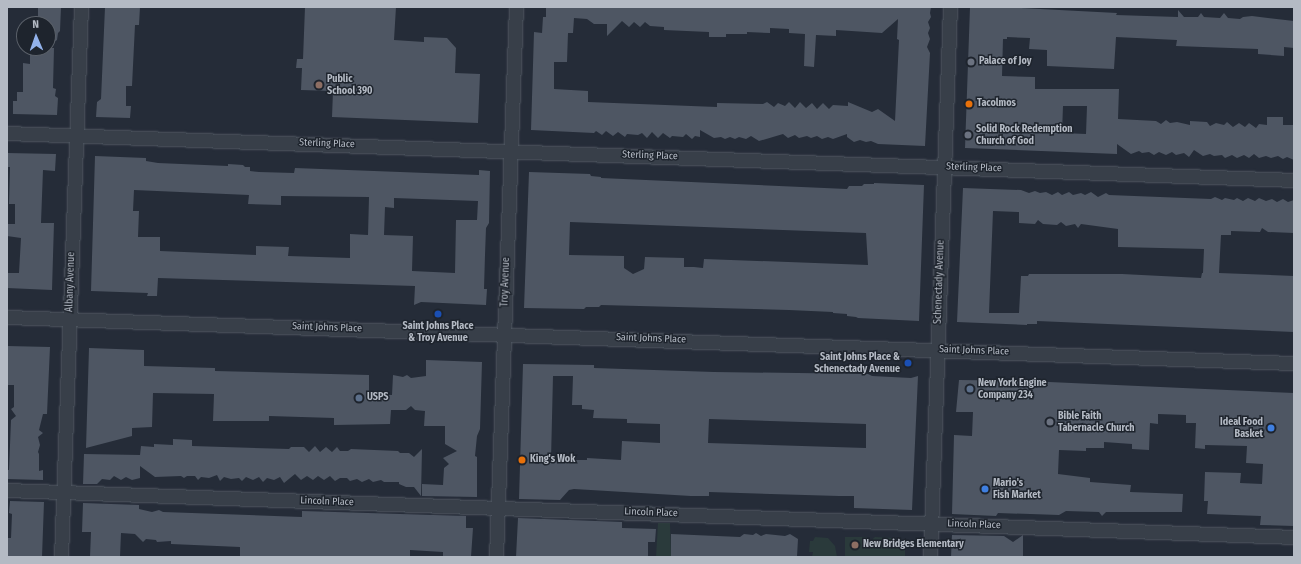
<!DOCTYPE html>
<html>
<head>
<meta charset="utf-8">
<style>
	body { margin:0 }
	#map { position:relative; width:1301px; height:564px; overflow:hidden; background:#252c38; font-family:"Fira Sans Condensed",sans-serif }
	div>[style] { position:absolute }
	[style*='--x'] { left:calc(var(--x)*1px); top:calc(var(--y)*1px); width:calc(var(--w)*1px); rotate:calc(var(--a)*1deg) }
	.green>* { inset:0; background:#2a3a3b }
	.building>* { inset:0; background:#4e5663 }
	.roads { filter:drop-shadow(0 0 1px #535a64) drop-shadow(0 0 1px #535a64) }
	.street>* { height:13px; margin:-6.5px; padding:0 6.5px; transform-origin:6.5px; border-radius:6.5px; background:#383f49 }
	.dots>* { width:11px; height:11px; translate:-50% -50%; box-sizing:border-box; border:2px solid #1e242d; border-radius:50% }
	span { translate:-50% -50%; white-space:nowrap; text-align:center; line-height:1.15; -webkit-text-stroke:3px #1e242d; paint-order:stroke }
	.poi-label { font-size:10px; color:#b4bac4; font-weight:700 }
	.left { translate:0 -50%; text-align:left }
	.right { translate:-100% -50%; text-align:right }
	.street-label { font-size:10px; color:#b4bac4 }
	.frame { position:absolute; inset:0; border:8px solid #b4bac4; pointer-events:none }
	.north { position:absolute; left:16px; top:16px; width:40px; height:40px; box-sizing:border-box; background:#1e242d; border:1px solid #5a6069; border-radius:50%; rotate:358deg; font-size:11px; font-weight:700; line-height:16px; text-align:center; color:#b4bac4 }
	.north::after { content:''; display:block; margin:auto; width:14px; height:18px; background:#92b2eb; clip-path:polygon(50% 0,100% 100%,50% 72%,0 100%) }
</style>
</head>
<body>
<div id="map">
	<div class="green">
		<div style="clip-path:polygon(658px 523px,670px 523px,671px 557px,656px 557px)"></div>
		<div style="clip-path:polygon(815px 537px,828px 538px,835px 546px,837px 557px,812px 557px,813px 552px,809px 552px,810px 541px,813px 541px)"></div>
		<div style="clip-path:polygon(845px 537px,867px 537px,867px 544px,875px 537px,893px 538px,901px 546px,905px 546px,905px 557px,845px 557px)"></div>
	</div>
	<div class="building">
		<div style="clip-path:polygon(38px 7px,61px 7px,60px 31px,58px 33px,57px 40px,48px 46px,48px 24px,38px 24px)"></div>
		<div style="clip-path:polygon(105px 7px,140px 7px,139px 25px,135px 25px,132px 86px,126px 86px,126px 106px,131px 106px,130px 118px,96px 117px,97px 102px,101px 99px)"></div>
		<div style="clip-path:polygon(305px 7px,396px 7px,394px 40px,424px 42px,424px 37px,447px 38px,456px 48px,455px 73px,480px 74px,478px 123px,332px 117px,333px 91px,301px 90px,302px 68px,296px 68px,297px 59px,303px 59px)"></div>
		<div style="clip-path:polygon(evenodd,546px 7px,931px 7px,930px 13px,931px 17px,928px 22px,930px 28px,928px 33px,930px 39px,927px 47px,930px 53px,925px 146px,878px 144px,871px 141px,866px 142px,860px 140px,854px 142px,847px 137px,847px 134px,833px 139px,828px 137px,822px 139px,817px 136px,811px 138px,807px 136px,799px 138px,795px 135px,788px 138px,783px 134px,759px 141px,751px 136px,746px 139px,739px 137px,735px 139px,730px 137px,725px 139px,721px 137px,714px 138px,700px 130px,700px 137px,695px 136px,692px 139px,686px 134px,683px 137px,672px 136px,670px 138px,663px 133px,658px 138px,652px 132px,647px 138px,642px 133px,638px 135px,627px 134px,625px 137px,618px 132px,613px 136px,606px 131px,602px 135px,596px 131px,594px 133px,531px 130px,534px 32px,542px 33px,543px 17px,546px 17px,546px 7px,574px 18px,587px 19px,594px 24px,607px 24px,607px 36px,622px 21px,629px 27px,634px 22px,640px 27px,645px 22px,650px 26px,664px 27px,664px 30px,709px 32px,709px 37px,726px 37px,726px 34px,747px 34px,747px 32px,770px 33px,770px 28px,789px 29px,789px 33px,805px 34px,804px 66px,814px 67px,816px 35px,836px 36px,836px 30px,882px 33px,898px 19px,897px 39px,899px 40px,895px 121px,878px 109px,872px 112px,848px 102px,848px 106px,833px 105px,829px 109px,823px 103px,817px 109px,812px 103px,806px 108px,800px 102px,795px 108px,789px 102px,785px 106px,778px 103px,774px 107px,767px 102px,763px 104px,717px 103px,717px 107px,588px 102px,588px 91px,554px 89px,554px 62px,567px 62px,568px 33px,573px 33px,574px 18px)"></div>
		<div style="clip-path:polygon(evenodd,970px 7px,1019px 7px,1021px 8px,1117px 13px,1116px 15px,1178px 17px,1178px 10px,1184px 17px,1198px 17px,1201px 13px,1204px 17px,1220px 18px,1224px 13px,1228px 18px,1240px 19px,1243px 17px,1252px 16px,1294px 21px,1294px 48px,1284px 47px,1284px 56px,1258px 54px,1258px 49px,1176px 46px,1177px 40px,1116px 37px,1114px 69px,1047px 66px,1047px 50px,1029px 49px,1030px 38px,1007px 37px,1007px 39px,1003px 39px,1002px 76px,1035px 77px,1035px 89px,1119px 89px,1118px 119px,1156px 121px,1161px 124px,1166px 120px,1170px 123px,1177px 122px,1190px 125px,1190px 121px,1207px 122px,1210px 126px,1216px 123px,1224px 125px,1227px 122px,1233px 127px,1239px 123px,1245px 127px,1249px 123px,1256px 128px,1259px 124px,1267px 125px,1267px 117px,1283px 117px,1283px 125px,1294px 125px,1294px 160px,1287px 157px,1283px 159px,1278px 156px,1271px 158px,1266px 156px,1259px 158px,1254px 154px,1249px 158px,1244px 155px,1237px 158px,1232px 155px,1225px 158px,1222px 155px,1214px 156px,1210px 154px,1203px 156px,1194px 150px,1189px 157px,1184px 153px,1176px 155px,1172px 152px,1166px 155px,1159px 152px,1154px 155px,1149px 152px,1142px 153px,1139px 151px,1131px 154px,1117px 144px,1117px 154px,965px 148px,970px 7px,1063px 106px,1087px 106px,1086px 134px,1062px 133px,1063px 106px)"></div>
		<div style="clip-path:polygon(30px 48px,54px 48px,53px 88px,56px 89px,55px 96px,58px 98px,57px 115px,13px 114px,13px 101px,17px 101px,17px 92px,23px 92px,23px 63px,30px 64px)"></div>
		<div style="clip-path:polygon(7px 153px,56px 154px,55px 171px,43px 170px,41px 223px,54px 223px,52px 290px,7px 288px,7px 273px,19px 273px,21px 238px,7px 236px,7px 224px,15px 224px,15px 204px,9px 204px,10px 167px,7px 167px)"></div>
		<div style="clip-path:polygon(evenodd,95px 156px,146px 158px,146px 161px,158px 163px,228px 166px,228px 164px,243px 165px,245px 167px,250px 167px,250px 171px,259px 172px,294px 173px,295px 168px,479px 175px,479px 170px,490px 171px,489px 223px,486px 228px,485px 255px,484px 289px,487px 289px,486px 305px,421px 302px,414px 305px,415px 286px,158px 278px,157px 296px,147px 296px,148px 293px,91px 291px,95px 156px,134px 190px,249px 195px,248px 204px,281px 205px,281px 196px,369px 197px,368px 235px,350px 234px,350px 258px,288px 256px,289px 247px,256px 246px,256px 255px,160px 251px,160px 237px,138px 237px,139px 211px,133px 211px,134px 190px,95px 156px,394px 198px,478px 201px,477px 220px,456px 220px,455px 273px,412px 271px,413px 236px,384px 235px,385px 207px,394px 208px,394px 198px)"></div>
		<div style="clip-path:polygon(evenodd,529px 172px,590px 174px,591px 176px,601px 177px,601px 178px,847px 189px,849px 186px,862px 186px,864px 184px,874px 184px,874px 183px,924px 185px,919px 321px,858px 318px,856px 317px,847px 316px,847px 314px,833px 313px,833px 312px,789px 310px,601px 305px,599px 307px,586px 307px,584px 309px,524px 308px,529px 172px,570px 222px,866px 233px,868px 265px,704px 259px,703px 268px,694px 267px,684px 267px,684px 258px,645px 257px,644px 269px,633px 274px,624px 268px,624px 256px,569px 255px,570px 222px)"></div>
		<div style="clip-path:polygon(evenodd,963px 188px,1021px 190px,1029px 193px,1035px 191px,1040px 193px,1046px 192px,1052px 195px,1058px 192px,1062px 195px,1069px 192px,1073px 195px,1081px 193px,1085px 195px,1091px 192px,1098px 197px,1106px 193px,1109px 195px,1211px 199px,1215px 197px,1222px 200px,1225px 198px,1234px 200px,1237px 198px,1243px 201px,1248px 198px,1255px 201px,1259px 198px,1266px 201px,1272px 199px,1277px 202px,1283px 199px,1288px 202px,1294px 200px,1294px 233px,1268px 232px,1262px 228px,1260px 232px,1231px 231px,1231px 235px,1221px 235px,1219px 273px,1294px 276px,1294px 332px,1037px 321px,1037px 324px,1027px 324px,1027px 325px,957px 322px,963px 188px,993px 211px,1019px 212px,1019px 223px,1035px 224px,1038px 220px,1043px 224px,1057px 225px,1061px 222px,1066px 226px,1075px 224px,1078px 228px,1081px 224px,1118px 229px,1118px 247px,1204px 249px,1203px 273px,1202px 273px,1201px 278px,1122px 274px,1029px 274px,1028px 276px,1021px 276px,1019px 313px,989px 313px,993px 211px)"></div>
		<div style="clip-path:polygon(7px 346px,50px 347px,47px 414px,43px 414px,39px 430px,43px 433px,38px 437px,40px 445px,38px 452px,39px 454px,39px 471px,43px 470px,43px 480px,7px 479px,7px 470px,9px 470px,11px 420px,16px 416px,11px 409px,14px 407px,14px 385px,7px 385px)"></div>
		<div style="clip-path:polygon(89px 348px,144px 350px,144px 366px,215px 368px,215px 371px,369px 375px,369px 394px,392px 395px,393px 375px,403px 377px,407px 375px,411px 378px,426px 376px,426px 360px,482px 362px,480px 429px,477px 436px,475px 456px,477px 457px,477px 497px,422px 496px,422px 484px,443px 485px,444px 468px,449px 464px,443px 458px,457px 451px,445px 444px,445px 426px,424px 426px,425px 411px,415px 410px,411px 406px,406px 410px,391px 410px,390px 424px,334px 425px,334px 418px,269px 416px,269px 421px,213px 421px,214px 394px,153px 393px,152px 427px,132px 428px,132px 436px,86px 448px)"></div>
		<div style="clip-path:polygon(evenodd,523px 364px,594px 365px,594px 368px,714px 372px,868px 374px,872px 376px,911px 378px,918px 376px,912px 510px,854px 508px,854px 496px,839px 496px,709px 492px,709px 496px,691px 496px,574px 489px,569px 490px,560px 500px,519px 499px,523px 364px,553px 376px,573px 376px,572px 405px,582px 405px,582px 409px,594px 410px,593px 418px,627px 419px,627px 423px,660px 424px,660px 443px,622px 441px,621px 460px,587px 458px,587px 460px,576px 460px,576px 462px,551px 460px,553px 376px,523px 364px,709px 419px,866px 424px,866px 448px,708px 443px,709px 419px)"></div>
		<div style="clip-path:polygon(959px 380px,1027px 381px,1294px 393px,1294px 526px,1260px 525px,1261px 516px,1207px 514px,1208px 501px,1204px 501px,1205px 472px,1241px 473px,1240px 483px,1262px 484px,1263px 464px,1246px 463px,1247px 446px,1205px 445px,1205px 449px,1195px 448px,1196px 423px,1186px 423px,1186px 415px,1158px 414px,1158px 424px,1150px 423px,1149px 450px,1132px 449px,1132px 444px,1104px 442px,1104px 448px,1086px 448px,1086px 451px,1059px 450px,1058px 474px,1090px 478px,1090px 482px,1131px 485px,1130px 492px,1183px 494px,1182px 512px,1106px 512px,1102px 516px,1099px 512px,1066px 511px,1059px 515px,998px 513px,996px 516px,952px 514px,954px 435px,972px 436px,973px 412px,956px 412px)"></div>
		<div style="clip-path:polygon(173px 439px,192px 440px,192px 446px,289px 449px,291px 447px,304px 447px,309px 452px,315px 446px,320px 452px,326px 447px,332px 452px,337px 447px,340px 451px,348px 451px,351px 449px,398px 451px,400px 453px,409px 453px,414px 457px,422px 449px,421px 496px,414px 487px,406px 487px,399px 484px,399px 482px,384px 482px,381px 480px,373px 482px,369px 479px,362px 482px,357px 479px,350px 481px,347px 478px,340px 478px,335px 481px,330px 476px,324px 480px,318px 476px,313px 480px,307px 476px,301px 480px,295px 474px,284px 483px,280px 477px,274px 480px,267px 478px,263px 482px,259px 477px,253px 480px,246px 477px,242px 481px,239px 478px,231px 479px,224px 477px,220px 481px,217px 475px,209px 478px,201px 477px,198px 480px,195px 476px,187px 476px,184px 478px,181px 476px,155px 477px,140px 466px,140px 478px,132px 480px,126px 477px,121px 480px,114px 476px,110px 480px,102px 479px,97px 484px,83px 484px,84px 454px,140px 455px,141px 446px,154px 447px,154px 444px,173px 445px)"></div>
		<div style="clip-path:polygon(10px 501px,44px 502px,42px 557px,7px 557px,8px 538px,11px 538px,12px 514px,9px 513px)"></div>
		<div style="clip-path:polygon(83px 503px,139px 505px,139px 509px,152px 512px,159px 510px,163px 512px,302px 517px,302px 511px,466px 516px,466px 528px,473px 528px,471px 557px,443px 557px,443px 552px,410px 550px,410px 557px,240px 557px,240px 547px,171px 544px,171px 541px,157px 542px,156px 540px,146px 539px,143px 542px,135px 534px,121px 533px,120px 557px,90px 557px,91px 532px,82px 532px)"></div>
		<div style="clip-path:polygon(518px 518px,622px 522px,622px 528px,656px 529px,655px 542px,648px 542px,648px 557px,516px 557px)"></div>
		<div style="clip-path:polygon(756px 533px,761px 536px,766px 534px,785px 536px,790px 534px,798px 539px,797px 557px,671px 557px,671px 534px,740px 537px,744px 534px,753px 535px)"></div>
		<div style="clip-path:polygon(952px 535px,1004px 536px,1013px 542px,1023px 535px,1023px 557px,951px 557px)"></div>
	</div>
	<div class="roads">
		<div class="street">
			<div style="--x:7;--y:133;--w:1288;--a:2.09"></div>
			<div style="--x:7;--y:317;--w:1288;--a:2.05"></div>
			<div style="--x:7;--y:490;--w:1288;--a:2.09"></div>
			<div style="--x:61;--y:557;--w:550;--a:-87.92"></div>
			<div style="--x:496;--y:557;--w:550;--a:-87.92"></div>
			<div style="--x:930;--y:557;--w:550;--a:-87.92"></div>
		</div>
	</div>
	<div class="dots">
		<div style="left:971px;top:62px;background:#6b7280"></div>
		<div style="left:319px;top:85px;background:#8d6e63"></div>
		<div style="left:969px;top:104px;background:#e8710a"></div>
		<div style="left:968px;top:135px;background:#6b7280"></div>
		<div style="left:438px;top:314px;background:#1a4fb4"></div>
		<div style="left:908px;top:363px;background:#1a4fb4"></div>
		<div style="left:970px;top:389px;background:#5c6f8a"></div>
		<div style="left:359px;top:398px;background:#5c6f8a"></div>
		<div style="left:1050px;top:422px;background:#6b7280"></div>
		<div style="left:1271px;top:428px;background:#3f7fe0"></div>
		<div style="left:522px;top:460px;background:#e8710a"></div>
		<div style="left:985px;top:489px;background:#3f7fe0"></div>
		<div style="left:855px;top:545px;background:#8d6e63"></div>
	</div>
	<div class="poi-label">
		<span class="left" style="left:979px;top:62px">Palace of Joy</span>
		<span class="left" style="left:327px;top:85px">Public<br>School 390</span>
		<span class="left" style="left:977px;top:104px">Tacolmos</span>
		<span class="left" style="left:976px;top:135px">Solid Rock Redemption<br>Church of God</span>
		<span style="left:438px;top:332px">Saint Johns Place<br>&amp; Troy Avenue</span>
		<span class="right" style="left:900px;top:363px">Saint Johns Place &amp;<br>Schenectady Avenue</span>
		<span class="left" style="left:978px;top:389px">New York Engine<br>Company 234</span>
		<span class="left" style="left:367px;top:398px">USPS</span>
		<span class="left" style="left:1058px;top:422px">Bible Faith<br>Tabernacle Church</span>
		<span class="right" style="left:1263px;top:428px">Ideal Food<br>Basket</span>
		<span class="left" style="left:530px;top:460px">King's Wok</span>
		<span class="left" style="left:993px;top:489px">Mario's<br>Fish Market</span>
		<span class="left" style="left:863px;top:545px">New Bridges Elementary</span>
	</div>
	<div class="street-label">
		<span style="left:327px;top:144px;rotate:2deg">Sterling Place</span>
		<span style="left:650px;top:156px;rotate:2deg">Sterling Place</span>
		<span style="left:974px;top:168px;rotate:2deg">Sterling Place</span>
		<span style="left:71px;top:282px;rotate:-88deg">Albany Avenue</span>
		<span style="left:506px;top:282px;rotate:-88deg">Troy Avenue</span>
		<span style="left:940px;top:282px;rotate:-88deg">Schenectady Avenue</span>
		<span style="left:327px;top:328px;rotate:2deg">Saint Johns Place</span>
		<span style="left:651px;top:339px;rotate:2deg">Saint Johns Place</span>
		<span style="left:974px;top:351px;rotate:2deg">Saint Johns Place</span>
		<span style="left:327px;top:502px;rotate:2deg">Lincoln Place</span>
		<span style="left:651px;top:513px;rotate:2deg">Lincoln Place</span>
		<span style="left:974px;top:525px;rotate:2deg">Lincoln Place</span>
	</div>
	<div class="frame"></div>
	<div class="north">N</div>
</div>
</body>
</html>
